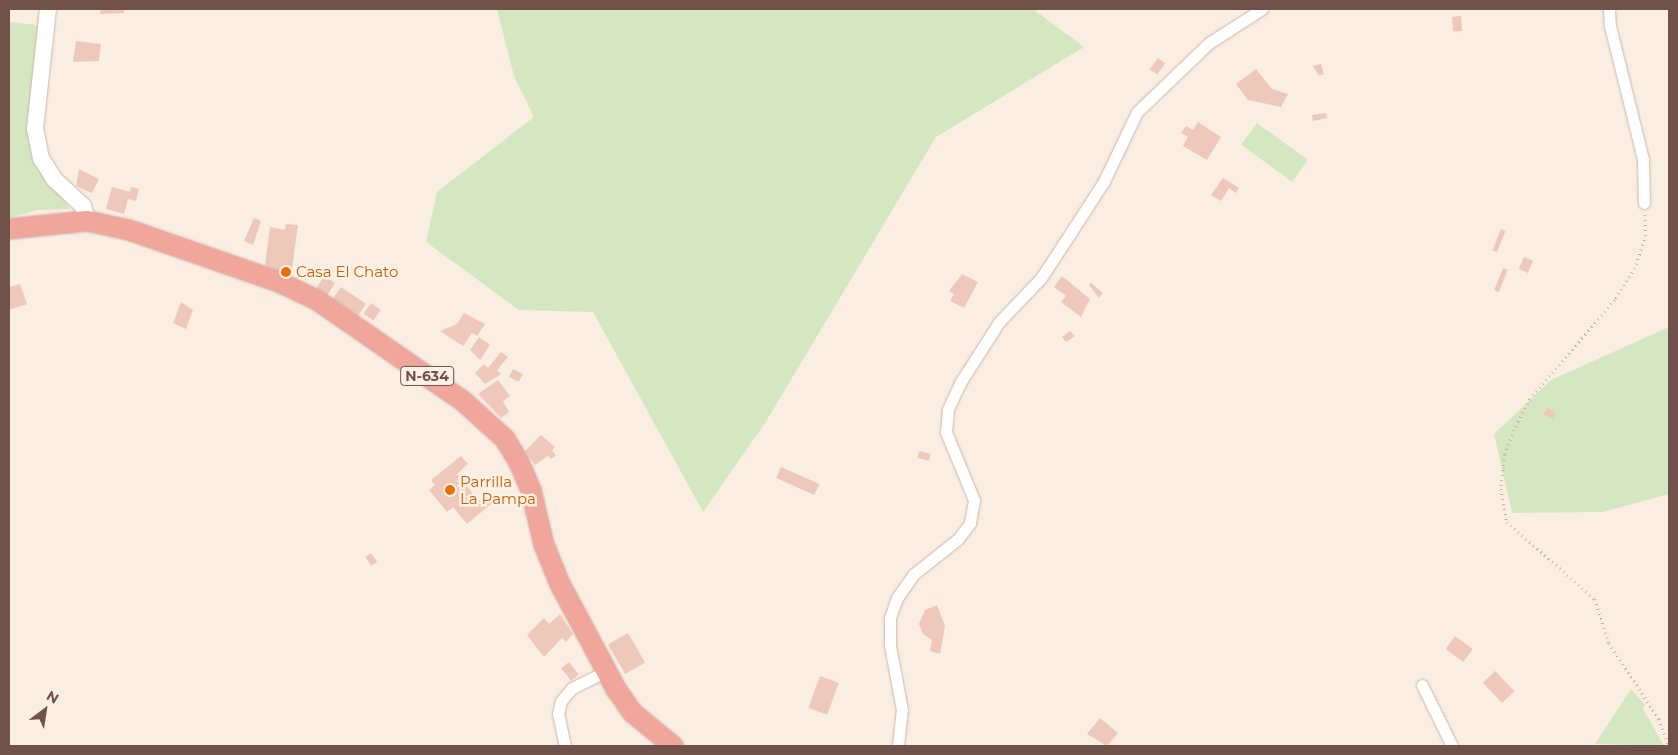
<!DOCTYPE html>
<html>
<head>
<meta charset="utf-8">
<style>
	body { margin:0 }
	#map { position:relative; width:1678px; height:755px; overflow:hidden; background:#faede2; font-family:Montserrat,sans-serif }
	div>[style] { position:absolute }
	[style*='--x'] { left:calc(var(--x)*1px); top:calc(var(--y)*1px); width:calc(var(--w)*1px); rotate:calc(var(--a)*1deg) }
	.green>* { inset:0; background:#d5e7c1; transform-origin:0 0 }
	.building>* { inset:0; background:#eec8bb; transform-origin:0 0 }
	.path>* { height:2.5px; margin-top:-1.25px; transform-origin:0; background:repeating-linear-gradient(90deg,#d2ac9f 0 1px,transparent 0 5px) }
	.roads { filter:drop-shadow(0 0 1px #cdb6ac) drop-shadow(0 0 1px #cdb6ac) }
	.street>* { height:11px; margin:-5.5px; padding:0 5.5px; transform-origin:5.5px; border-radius:5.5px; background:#fff }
	.secondary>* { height:16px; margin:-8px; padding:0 8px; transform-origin:8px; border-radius:8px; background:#fff }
	.highway>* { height:20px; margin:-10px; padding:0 10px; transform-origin:10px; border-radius:10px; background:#f1a69c }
	.dots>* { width:14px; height:14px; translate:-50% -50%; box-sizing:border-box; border:2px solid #fef2e7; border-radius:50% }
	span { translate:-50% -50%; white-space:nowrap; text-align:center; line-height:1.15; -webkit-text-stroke:5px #fef2e7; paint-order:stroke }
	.shield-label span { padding:1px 4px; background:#fef2e7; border:1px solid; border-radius:4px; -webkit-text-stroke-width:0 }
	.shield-label { font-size:14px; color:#70524a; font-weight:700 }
	.food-label { font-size:15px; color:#c56008 }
	.left { translate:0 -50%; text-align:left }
	.frame { position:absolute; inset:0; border:10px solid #70524a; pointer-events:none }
	.north { position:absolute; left:20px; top:685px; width:50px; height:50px; -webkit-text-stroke:4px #fef2e7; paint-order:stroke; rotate:31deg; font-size:14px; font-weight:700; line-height:20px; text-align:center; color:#70524a }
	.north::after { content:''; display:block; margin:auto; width:18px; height:22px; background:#70524a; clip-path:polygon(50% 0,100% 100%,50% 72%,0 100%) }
</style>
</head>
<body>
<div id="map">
	<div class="green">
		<div style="clip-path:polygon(497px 9px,1033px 9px,1084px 47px,936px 137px,765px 423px,703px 512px,593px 312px,519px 310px,426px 242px,437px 192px,534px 117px,514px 76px)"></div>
		<div style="clip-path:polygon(9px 22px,38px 25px,30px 131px,69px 209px,37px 210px,9px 218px)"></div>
		<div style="left:1257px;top:123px;width:63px;height:27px;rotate:36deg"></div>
		<div style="clip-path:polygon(1669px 327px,1669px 494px,1603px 512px,1512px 513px,1494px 434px,1551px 380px)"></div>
		<div style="clip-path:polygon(1631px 689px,1645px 705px,1643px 709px,1664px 746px,1595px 744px)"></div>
	</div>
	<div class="building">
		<div style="clip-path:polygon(101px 9px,124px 9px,124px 13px,100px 14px)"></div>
		<div style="left:1461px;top:16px;width:15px;height:9px;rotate:86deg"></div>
		<div style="clip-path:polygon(76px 41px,101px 44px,99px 61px,73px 62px)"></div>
		<div style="left:1158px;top:58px;width:9px;height:14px;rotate:36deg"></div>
		<div style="clip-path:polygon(1321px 64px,1324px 74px,1319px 76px,1313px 66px)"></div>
		<div style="clip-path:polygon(1256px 69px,1272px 89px,1288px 94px,1281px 107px,1248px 100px,1236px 84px)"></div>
		<div style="clip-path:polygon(1326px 113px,1327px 118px,1313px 121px,1312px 115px)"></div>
		<div style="clip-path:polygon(1198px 122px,1221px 137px,1207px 160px,1183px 146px,1188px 137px,1181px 133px,1186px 126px,1193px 130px)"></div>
		<div style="clip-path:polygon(79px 169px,99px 179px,92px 193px,76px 186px)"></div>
		<div style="clip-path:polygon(1223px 178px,1239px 188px,1236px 193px,1229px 188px,1221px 201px,1211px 195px)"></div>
		<div style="clip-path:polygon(112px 187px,130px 192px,131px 187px,139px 189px,136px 201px,128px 199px,124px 214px,106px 209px)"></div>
		<div style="clip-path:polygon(254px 218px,261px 221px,253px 245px,244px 241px)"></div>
		<div style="clip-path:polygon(286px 224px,298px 225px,291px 276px,265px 266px,270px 227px,285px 230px)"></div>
		<div style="left:1501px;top:229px;width:5px;height:23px;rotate:22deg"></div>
		<div style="left:1524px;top:257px;width:10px;height:13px;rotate:24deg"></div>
		<div style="left:1503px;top:268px;width:5px;height:24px;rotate:22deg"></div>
		<div style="clip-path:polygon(962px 274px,978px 282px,964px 308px,950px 301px,954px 294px,949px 291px)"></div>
		<div style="left:324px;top:276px;width:13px;height:16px;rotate:32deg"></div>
		<div style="clip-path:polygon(1062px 276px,1090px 299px,1081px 317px,1061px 302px,1066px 296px,1054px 287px)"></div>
		<div style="clip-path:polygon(1091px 283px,1103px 293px,1099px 298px,1089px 285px)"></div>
		<div style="clip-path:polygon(20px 284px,27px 304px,9px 310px,9px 287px)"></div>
		<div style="left:341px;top:287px;width:30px;height:16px;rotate:34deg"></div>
		<div style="clip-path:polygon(181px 302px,193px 310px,186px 329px,173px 323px)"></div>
		<div style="left:371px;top:303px;width:12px;height:13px;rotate:35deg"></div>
		<div style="clip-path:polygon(464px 313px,485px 324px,477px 336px,472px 333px,463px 346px,440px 331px,457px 324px)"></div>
		<div style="clip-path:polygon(1070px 331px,1075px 336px,1066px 342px,1062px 337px)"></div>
		<div style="clip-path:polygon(479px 337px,490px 345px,480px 360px,470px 350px)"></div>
		<div style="clip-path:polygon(501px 352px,508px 357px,497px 370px,501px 374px,485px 384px,475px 373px,484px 364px,488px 368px)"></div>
		<div style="left:513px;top:369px;width:11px;height:9px;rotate:27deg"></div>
		<div style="clip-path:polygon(498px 380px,510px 396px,503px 401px,509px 412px,501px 418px,478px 394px)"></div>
		<div style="left:1547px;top:408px;width:10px;height:7px;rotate:29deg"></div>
		<div style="clip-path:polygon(541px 435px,555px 447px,552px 450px,556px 456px,551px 459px,548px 456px,535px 465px,525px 451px)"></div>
		<div style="left:919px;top:451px;width:12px;height:7px;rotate:14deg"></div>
		<div style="clip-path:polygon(461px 456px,468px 464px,457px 474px,479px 501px,490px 493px,496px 500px,467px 524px,453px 507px,447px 512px,429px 490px,435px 485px,431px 480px)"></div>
		<div style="left:781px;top:467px;width:42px;height:12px;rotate:24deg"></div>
		<div style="left:371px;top:553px;width:11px;height:7px;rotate:56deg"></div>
		<div style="clip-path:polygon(937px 605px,945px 626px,940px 654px,930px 651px,932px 640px,923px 634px,919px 624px,925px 610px)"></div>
		<div style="clip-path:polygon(560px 614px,573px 634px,566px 642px,562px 638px,544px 657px,527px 635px,544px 618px,549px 624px)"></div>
		<div style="left:628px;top:633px;width:34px;height:23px;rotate:60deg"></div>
		<div style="left:1455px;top:636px;width:22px;height:16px;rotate:36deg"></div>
		<div style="left:569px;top:662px;width:16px;height:10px;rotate:52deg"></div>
		<div style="left:1495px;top:671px;width:28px;height:17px;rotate:46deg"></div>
		<div style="left:820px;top:676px;width:20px;height:34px;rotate:20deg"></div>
		<div style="clip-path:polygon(1100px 718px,1118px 733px,1107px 746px,1087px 734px)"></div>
	</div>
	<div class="path">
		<div style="--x:1645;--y:215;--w:20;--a:87"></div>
		<div style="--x:1646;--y:235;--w:35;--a:108"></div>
		<div style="--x:1635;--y:268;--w:38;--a:122"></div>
		<div style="--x:1615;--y:300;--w:130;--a:130.6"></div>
		<div style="--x:1530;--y:399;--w:35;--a:117"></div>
		<div style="--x:1514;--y:430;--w:27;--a:110"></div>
		<div style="--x:1505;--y:455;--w:34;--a:97"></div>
		<div style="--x:1501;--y:489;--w:34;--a:80"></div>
		<div style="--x:1507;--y:522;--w:117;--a:41.2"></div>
		<div style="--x:1595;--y:599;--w:46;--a:72.3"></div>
		<div style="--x:1609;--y:643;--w:91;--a:56.7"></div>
		<div style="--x:1659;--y:719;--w:29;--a:70"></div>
	</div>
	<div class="roads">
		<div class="street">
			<div style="--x:1609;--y:9;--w:17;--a:87"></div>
			<div style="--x:1610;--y:26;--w:137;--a:76.1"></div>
			<div style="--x:1643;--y:159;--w:44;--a:88.7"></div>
			<div style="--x:1422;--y:685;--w:68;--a:63.8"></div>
			<div style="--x:565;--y:746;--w:33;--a:-102"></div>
			<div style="--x:558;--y:714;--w:13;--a:-77"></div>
			<div style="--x:561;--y:701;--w:17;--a:-50"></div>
			<div style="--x:572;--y:688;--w:39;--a:-26"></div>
			<div style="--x:898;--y:746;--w:36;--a:-84"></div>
			<div style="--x:902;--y:710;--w:66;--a:-100.5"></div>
			<div style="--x:890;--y:645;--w:27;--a:-90"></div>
			<div style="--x:890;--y:618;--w:21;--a:-71"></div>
			<div style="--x:897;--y:598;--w:29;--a:-55"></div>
			<div style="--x:914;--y:574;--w:56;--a:-38.5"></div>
			<div style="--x:958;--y:539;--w:20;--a:-53"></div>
			<div style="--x:970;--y:523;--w:23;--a:-80"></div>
			<div style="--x:974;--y:500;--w:74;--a:-112.4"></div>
			<div style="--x:946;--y:432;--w:23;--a:-85"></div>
			<div style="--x:948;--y:409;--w:29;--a:-65"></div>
			<div style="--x:960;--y:383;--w:72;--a:-57.4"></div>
			<div style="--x:999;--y:322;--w:61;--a:-46.3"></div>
			<div style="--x:1041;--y:278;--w:45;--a:-56.7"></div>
			<div style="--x:1066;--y:240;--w:70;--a:-57.2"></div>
			<div style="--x:1104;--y:181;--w:76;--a:-64.4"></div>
			<div style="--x:1137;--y:112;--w:100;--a:-43.8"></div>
			<div style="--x:1209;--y:43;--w:63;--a:-32.7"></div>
		</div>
		<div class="secondary">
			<div style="--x:48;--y:9;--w:120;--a:96.2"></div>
			<div style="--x:35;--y:128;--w:31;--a:79"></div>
			<div style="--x:41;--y:158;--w:25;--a:58"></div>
			<div style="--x:54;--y:179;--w:40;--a:43"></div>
			<div style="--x:83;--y:206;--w:16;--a:75"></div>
		</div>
		<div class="highway">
			<div style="--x:9;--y:229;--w:78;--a:-5.9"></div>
			<div style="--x:87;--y:221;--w:43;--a:12.1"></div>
			<div style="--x:129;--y:230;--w:159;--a:19.1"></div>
			<div style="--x:279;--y:282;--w:42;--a:25.3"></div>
			<div style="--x:317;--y:300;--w:178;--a:34.7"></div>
			<div style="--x:463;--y:401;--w:57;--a:42.1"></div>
			<div style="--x:505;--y:439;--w:27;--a:59"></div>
			<div style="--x:519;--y:462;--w:30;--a:67"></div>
			<div style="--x:531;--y:490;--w:57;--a:76.7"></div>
			<div style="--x:544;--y:545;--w:42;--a:67.7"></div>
			<div style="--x:560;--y:584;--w:119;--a:61.9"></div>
			<div style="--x:616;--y:689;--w:29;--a:55"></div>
			<div style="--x:633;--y:713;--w:52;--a:39.5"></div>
		</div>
	</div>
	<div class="dots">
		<div style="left:286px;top:272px;background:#e8710a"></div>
		<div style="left:450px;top:490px;background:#e8710a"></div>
	</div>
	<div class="shield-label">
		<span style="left:427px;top:376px">N-634</span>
	</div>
	<div class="food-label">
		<span class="left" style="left:296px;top:272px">Casa El Chato</span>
		<span class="left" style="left:460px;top:490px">Parrilla<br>La Pampa</span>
	</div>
	<div class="frame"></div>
	<div class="north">N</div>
</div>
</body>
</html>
